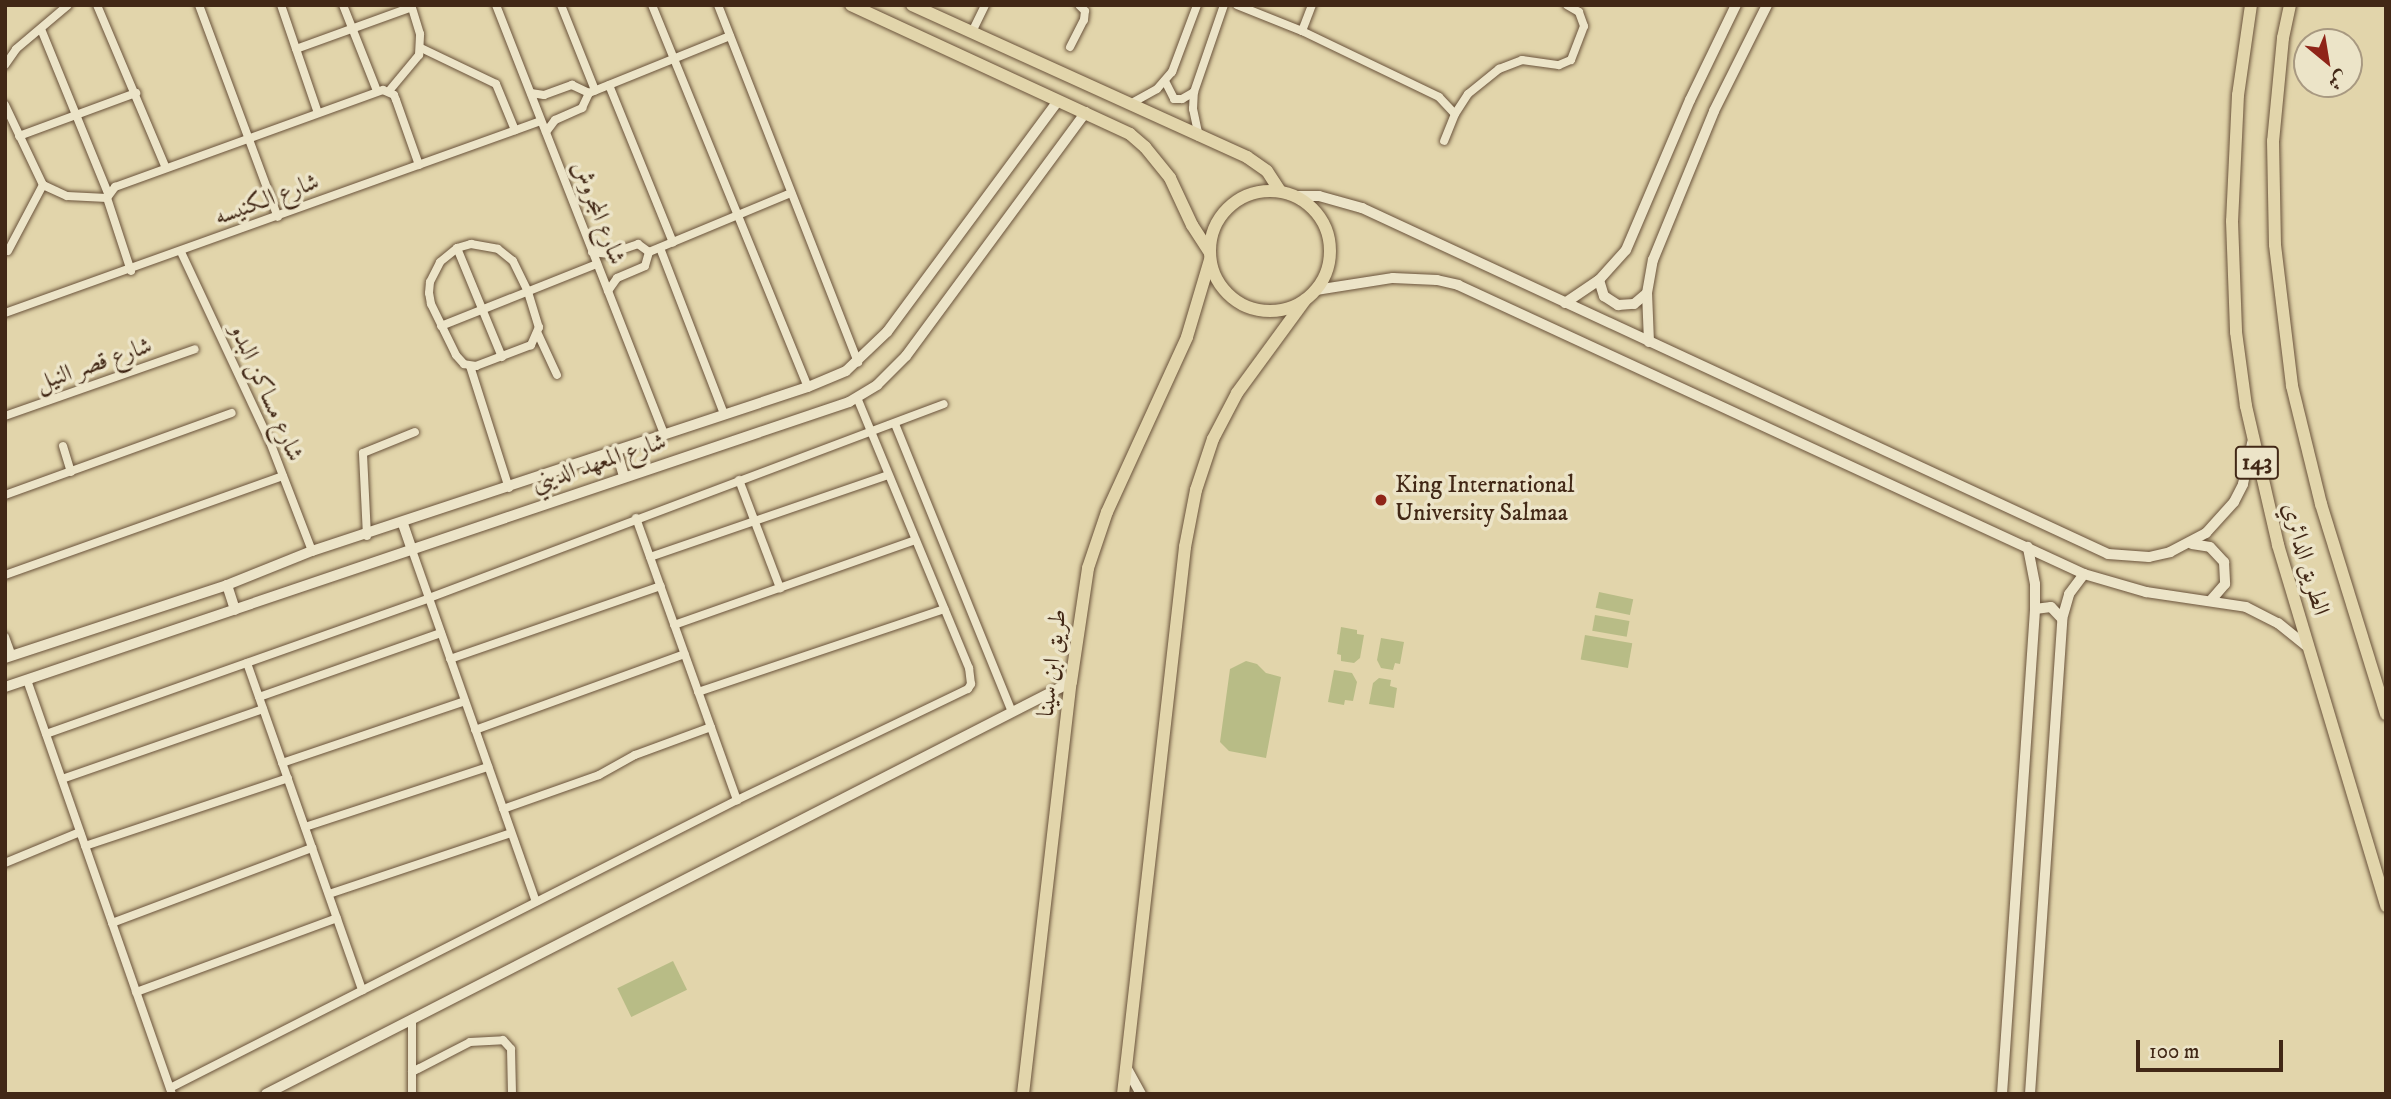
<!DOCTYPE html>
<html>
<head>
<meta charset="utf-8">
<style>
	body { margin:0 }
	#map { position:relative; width:2391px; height:1099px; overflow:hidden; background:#e2d5ab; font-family:"IM FELL DW Pica",Amiri,serif }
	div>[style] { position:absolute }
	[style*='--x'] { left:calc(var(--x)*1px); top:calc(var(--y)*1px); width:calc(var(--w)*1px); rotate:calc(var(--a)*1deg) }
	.green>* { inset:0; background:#b8bc86; transform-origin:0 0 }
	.roads { filter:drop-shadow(0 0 2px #6a533b) drop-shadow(0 0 2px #6a533b) }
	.minor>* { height:8px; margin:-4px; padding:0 4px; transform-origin:4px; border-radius:4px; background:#ece4c8 }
	.tertiary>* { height:10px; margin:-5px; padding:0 5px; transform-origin:5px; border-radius:5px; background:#ece4c8 }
	.primary>* { height:12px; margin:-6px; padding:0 6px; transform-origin:6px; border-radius:6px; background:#e2d5ab }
	.primary>.ring { margin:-6px; padding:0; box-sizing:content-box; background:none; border:12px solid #e2d5ab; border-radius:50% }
	.trunk>* { height:12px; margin:-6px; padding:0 6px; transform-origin:6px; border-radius:6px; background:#e2d5ab }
	.dots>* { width:19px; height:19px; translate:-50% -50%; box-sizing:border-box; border:4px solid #ece4c8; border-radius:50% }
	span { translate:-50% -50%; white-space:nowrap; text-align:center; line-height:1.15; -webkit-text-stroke:7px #ece4c8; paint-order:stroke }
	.shield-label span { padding:2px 5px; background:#ece4c8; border:2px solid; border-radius:5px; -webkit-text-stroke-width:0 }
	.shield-label { font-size:23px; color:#422816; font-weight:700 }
	.street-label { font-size:24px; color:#422816 }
	.poi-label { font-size:24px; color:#422816 }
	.left { translate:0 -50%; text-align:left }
	.frame { position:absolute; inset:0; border:7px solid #422816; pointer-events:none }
	.north { position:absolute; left:2293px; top:28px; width:70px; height:70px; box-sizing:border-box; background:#ece4c8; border:2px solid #a89981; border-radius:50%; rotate:150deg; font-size:19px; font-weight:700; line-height:28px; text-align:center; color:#422816 }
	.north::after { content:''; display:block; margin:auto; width:24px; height:32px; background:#8f2418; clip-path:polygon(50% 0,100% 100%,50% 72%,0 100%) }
	.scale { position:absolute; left:2136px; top:1040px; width:147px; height:32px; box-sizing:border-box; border:4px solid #422816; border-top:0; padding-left:9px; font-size:21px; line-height:24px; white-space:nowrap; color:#422816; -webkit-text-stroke:5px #ece4c8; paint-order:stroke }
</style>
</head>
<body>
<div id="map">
	<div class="green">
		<div style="left:1599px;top:592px;width:35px;height:16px;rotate:12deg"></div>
		<div style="left:1595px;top:615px;width:35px;height:16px;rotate:10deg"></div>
		<div style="clip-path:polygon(1341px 627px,1357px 630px,1357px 634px,1364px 635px,1360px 658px,1354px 663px,1341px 661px,1341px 655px,1337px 654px)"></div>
		<div style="left:1585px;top:635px;width:48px;height:25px;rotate:10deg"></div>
		<div style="clip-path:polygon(1381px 638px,1404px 642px,1400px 664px,1395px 663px,1393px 670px,1381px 668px,1377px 660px)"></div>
		<div style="clip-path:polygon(1246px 661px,1257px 664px,1266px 673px,1281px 677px,1266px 758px,1229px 751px,1220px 742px,1230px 669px)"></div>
		<div style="clip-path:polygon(1334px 670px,1352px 673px,1357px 682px,1353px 701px,1345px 700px,1344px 705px,1328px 702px)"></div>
		<div style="clip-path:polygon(1379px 678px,1391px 680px,1390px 686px,1397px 688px,1394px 708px,1369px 704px,1373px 683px)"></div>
		<div style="left:673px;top:961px;width:32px;height:62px;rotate:64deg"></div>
	</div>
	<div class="roads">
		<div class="minor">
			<div style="--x:97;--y:5;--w:177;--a:67.1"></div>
			<div style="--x:199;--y:5;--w:226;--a:69.6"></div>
			<div style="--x:281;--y:5;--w:114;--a:71.1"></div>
			<div style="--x:343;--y:5;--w:92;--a:68.4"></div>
			<div style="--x:496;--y:5;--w:461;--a:68.6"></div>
			<div style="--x:561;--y:5;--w:92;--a:68.2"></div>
			<div style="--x:652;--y:5;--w:413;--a:67.8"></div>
			<div style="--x:718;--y:5;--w:384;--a:68.6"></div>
			<div style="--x:1237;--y:5;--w:70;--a:21.8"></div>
			<div style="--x:1302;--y:31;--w:152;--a:25.7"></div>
			<div style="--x:1439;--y:97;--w:23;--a:47"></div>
			<div style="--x:1455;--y:114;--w:29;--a:112"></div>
			<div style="--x:41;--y:29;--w:177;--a:67.8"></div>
			<div style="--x:1302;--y:31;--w:28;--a:-69"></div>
			<div style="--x:972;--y:32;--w:30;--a:-64"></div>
			<div style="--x:1070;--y:47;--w:30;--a:-63"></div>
			<div style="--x:1084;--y:20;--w:9;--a:-84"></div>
			<div style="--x:1085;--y:11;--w:8;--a:-135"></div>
			<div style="--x:421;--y:48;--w:83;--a:25.6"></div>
			<div style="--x:496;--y:84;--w:50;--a:67.6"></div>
			<div style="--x:296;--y:49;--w:123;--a:-19.9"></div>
			<div style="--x:5;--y:65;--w:19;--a:-55"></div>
			<div style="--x:16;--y:49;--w:68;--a:-40.2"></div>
			<div style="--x:1165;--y:81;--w:20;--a:63"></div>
			<div style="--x:1174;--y:99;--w:8;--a:0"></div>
			<div style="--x:1182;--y:99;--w:14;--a:-30"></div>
			<div style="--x:609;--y:85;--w:170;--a:67.9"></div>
			<div style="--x:389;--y:91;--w:47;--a:-50.2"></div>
			<div style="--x:419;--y:55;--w:21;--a:-87"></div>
			<div style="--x:420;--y:34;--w:30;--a:-107"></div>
			<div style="--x:531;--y:93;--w:13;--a:9"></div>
			<div style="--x:544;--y:95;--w:30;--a:-20"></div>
			<div style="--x:572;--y:85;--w:19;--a:25"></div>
			<div style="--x:1130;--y:104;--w:31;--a:-29"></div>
			<div style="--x:1157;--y:89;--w:23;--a:-49"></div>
			<div style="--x:1172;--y:72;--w:72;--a:-69.5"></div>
			<div style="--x:5;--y:105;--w:89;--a:64.6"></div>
			<div style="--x:43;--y:185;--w:26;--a:25"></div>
			<div style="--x:67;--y:196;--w:40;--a:2.9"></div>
			<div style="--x:1455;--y:114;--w:24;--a:-57"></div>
			<div style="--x:1468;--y:94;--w:40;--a:-39"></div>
			<div style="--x:1499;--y:69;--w:25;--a:-21"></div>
			<div style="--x:1522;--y:60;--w:37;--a:8"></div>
			<div style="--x:1559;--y:65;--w:13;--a:-23"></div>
			<div style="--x:1571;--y:60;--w:36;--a:-69"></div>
			<div style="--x:1584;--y:26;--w:15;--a:-110"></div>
			<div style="--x:1579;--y:12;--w:14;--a:-150"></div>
			<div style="--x:546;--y:132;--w:15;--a:-53"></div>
			<div style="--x:555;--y:120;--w:30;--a:-24"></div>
			<div style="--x:582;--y:108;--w:17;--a:-65"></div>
			<div style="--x:589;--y:93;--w:152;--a:-22"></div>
			<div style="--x:19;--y:136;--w:125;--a:-20.2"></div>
			<div style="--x:1199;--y:137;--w:29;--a:-102"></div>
			<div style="--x:1193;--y:109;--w:17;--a:-87"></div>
			<div style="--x:1194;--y:92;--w:92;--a:-71"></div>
			<div style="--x:471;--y:244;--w:27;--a:10"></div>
			<div style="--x:498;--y:249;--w:19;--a:39"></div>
			<div style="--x:513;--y:261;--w:34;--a:64"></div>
			<div style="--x:528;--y:292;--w:37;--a:73"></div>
			<div style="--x:539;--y:327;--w:20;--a:114"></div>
			<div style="--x:531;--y:345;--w:59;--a:159.1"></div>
			<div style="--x:476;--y:366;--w:12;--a:-171"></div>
			<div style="--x:464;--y:364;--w:12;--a:-132"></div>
			<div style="--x:456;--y:355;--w:57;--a:-116.1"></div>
			<div style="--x:431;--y:304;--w:11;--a:-100"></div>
			<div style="--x:429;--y:293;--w:11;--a:-85"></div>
			<div style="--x:430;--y:282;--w:22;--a:-63"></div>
			<div style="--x:440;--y:262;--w:22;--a:-39"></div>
			<div style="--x:457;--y:248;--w:15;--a:-16"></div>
			<div style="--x:457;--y:248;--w:118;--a:67.6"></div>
			<div style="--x:660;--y:248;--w:178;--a:68.9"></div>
			<div style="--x:8;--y:251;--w:75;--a:-62.1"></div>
			<div style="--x:181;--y:252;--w:210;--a:64.9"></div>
			<div style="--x:270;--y:442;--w:117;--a:68.9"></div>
			<div style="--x:592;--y:252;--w:17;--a:7"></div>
			<div style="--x:609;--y:254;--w:31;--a:-19"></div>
			<div style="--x:638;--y:244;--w:14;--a:36"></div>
			<div style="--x:649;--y:252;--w:154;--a:-22.6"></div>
			<div style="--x:131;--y:271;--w:77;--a:-108.2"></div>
			<div style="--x:107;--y:198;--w:14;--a:-54"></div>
			<div style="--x:115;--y:187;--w:285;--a:-19.9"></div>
			<div style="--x:383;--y:90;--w:12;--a:24"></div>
			<div style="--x:394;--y:95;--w:5;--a:68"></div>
			<div style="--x:396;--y:100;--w:69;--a:70.5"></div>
			<div style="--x:608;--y:291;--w:16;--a:-55"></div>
			<div style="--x:617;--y:278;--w:30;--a:-23"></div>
			<div style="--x:645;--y:266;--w:15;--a:-74"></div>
			<div style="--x:5;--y:313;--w:569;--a:-19.71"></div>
			<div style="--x:441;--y:326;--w:168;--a:-21.7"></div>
			<div style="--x:538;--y:334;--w:45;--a:65.1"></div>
			<div style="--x:470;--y:366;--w:128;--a:72.3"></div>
			<div style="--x:5;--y:416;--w:201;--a:-19.4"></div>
			<div style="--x:895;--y:424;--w:311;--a:67.9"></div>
			<div style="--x:63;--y:446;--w:27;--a:73"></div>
			<div style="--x:739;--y:480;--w:116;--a:69.2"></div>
			<div style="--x:5;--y:495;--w:241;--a:-19.9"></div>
			<div style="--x:636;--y:518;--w:300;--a:70.3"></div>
			<div style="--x:367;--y:536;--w:83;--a:-92.8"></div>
			<div style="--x:363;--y:453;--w:56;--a:-22"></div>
			<div style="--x:411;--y:547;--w:376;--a:70.6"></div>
			<div style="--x:650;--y:557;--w:252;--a:-19"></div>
			<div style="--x:5;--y:575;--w:295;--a:-19.6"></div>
			<div style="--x:674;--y:625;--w:256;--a:-19.4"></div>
			<div style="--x:5;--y:637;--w:20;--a:70"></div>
			<div style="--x:450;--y:659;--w:223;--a:-19.1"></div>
			<div style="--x:247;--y:663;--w:347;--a:70.6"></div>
			<div style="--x:27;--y:680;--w:439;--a:70.7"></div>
			<div style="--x:698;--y:692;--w:260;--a:-18.6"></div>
			<div style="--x:259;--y:697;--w:193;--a:-19.4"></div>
			<div style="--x:475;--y:730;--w:223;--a:-19.9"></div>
			<div style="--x:46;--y:734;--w:406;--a:-19.5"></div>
			<div style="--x:429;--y:598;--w:550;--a:-20.64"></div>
			<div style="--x:282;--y:763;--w:193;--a:-18.7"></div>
			<div style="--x:62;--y:779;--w:213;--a:-19.2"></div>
			<div style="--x:503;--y:809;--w:102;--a:-19.5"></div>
			<div style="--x:599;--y:775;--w:41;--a:-29.1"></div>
			<div style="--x:635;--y:755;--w:81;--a:-20.2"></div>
			<div style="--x:305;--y:827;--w:193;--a:-18.2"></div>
			<div style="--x:85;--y:846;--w:214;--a:-18.5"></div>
			<div style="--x:5;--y:863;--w:81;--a:-22.5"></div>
			<div style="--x:329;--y:894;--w:192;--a:-18.5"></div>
			<div style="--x:112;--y:923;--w:214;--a:-20.6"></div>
			<div style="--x:136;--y:992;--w:214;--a:-20.2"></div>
			<div style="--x:412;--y:1072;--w:65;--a:-27.3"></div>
			<div style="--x:470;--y:1042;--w:33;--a:-3"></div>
			<div style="--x:503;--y:1040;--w:12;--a:48"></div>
			<div style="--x:511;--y:1049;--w:45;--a:88.7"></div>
			<div style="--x:170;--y:1088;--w:636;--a:-26.93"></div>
			<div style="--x:737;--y:800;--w:256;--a:-25.7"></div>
			<div style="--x:968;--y:689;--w:6;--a:-59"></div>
			<div style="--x:971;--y:684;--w:16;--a:-97"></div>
			<div style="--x:969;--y:668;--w:292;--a:-112.5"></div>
			<div style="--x:412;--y:1094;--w:75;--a:-90"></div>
		</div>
		<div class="tertiary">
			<div style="--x:1296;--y:196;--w:23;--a:0"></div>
			<div style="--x:1319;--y:196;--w:45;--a:15.6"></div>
			<div style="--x:1362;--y:208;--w:822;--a:24.88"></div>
			<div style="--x:2108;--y:554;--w:41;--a:4.2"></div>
			<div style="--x:2149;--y:557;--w:22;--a:-13"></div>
			<div style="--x:2170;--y:552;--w:41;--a:-27.8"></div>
			<div style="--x:2206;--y:533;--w:42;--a:-47.9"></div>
			<div style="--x:2234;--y:502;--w:20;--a:-63"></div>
			<div style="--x:2243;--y:484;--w:42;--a:-77.6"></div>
			<div style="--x:1599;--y:280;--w:17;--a:73"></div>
			<div style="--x:1604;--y:296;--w:17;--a:33"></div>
			<div style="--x:1618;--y:305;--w:16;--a:-4"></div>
			<div style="--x:1634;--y:304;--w:17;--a:-40"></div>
			<div style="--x:1316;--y:290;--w:78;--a:-8.9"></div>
			<div style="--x:1393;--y:278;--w:44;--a:2.6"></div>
			<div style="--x:1437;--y:280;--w:22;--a:13"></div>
			<div style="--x:1458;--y:285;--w:689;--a:24.78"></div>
			<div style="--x:2084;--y:574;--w:65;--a:16.2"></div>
			<div style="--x:2146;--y:592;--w:101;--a:8.5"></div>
			<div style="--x:2246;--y:607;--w:36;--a:27"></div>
			<div style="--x:2278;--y:623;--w:38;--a:39"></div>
			<div style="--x:1565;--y:303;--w:41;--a:-34.1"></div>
			<div style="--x:1599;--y:280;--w:40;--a:-48"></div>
			<div style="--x:1626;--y:250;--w:163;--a:-66.9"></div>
			<div style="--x:1690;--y:100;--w:106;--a:-64.2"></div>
			<div style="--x:1649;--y:342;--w:49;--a:-92.3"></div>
			<div style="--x:1647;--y:293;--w:34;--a:-80"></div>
			<div style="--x:1653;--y:260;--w:161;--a:-67.7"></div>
			<div style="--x:1714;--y:111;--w:119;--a:-63.4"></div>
			<div style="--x:616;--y:450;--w:27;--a:73"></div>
			<div style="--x:403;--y:524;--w:24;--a:71"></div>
			<div style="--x:2192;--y:544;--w:18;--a:9"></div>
			<div style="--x:2210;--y:547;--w:21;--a:47"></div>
			<div style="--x:2224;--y:562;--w:22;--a:87"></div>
			<div style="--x:2225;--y:584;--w:21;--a:131"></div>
			<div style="--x:227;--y:585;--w:26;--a:72"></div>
			<div style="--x:2035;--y:609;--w:16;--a:-7"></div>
			<div style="--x:2051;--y:607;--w:16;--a:47"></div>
			<div style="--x:5;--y:658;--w:234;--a:-18.2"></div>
			<div style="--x:227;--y:585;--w:92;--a:-21.8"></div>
			<div style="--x:312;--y:551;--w:522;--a:-18.3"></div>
			<div style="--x:808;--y:387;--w:41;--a:-22.8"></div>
			<div style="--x:846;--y:371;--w:57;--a:-43.6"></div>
			<div style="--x:887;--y:332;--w:287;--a:-53.5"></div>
			<div style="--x:5;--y:687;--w:891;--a:-18.66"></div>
			<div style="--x:849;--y:402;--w:33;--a:-31"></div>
			<div style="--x:877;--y:385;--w:41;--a:-45"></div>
			<div style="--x:906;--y:356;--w:303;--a:-53.6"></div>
			<div style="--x:1126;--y:1067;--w:31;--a:61"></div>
			<div style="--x:266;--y:1094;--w:904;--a:-27.1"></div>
			<div style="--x:2002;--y:1094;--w:486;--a:-86.1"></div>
			<div style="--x:2035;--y:609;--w:25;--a:-90"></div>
			<div style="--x:2035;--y:584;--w:38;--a:-101"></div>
			<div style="--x:2030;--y:1094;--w:476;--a:-86.1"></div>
			<div style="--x:2062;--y:619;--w:26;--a:-74"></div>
			<div style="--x:2069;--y:594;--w:25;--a:-53"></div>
		</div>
		<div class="primary">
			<div style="--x:851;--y:5;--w:307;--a:24.8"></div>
			<div style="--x:1130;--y:134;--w:20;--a:41"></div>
			<div style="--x:1145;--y:147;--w:40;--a:51"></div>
			<div style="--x:1170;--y:178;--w:52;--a:64.9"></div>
			<div style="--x:1192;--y:225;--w:33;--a:57"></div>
			<div style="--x:912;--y:5;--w:368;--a:24.4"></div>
			<div style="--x:1247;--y:157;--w:24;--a:35"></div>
			<div style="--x:1267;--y:171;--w:24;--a:57"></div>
			<div class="ring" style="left:1210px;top:191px;width:108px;height:108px"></div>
			<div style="--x:1023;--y:1094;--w:415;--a:-83.4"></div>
			<div style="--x:1071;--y:682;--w:115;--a:-81.5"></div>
			<div style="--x:1088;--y:568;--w:59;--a:-71.3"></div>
			<div style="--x:1107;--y:512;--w:192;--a:-65.4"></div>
			<div style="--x:1187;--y:337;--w:80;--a:-73.4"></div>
			<div style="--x:1123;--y:1094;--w:551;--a:-83.53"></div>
			<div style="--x:1185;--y:547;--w:58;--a:-79.1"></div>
			<div style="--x:1196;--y:490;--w:54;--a:-71.6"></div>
			<div style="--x:1213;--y:439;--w:52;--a:-62.4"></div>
			<div style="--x:1237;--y:393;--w:115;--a:-53.8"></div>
		</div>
		<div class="trunk">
			<div style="--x:2251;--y:5;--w:91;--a:98.2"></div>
			<div style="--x:2238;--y:95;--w:126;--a:92.7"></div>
			<div style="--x:2232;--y:221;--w:111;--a:87.9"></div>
			<div style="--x:2236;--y:332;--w:75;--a:82.3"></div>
			<div style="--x:2246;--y:406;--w:143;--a:77"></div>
			<div style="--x:2278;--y:545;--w:377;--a:73.3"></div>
			<div style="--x:2290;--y:5;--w:34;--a:102"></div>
			<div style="--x:2283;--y:38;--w:103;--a:95.5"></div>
			<div style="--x:2273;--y:141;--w:104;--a:88.9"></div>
			<div style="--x:2275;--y:245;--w:142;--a:83.1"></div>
			<div style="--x:2292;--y:386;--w:122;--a:76.2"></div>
			<div style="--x:2321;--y:504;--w:220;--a:72.8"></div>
		</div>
	</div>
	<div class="dots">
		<div style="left:1381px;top:500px;background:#8f2418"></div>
	</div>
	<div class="shield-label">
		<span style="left:2257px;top:463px">143</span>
	</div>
	<div class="street-label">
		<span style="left:267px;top:200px;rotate:-20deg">شارع الكنيسه</span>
		<span style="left:598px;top:213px;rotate:69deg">شارع المجروش</span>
		<span style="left:94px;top:365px;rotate:-19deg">شارع قصر النيل</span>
		<span style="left:266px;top:393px;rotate:66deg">شارع مساكن البدو</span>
		<span style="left:599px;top:463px;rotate:-18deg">شارع المعهد الديني</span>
		<span style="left:2305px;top:559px;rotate:74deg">الطريق الدائري</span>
		<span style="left:1053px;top:663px;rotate:-83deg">طريق ابن سينا</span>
	</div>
	<div class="poi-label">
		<span class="left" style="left:1395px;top:500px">King International<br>University Salmaa</span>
	</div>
	<div class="frame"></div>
	<div class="north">ش</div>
	<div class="scale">100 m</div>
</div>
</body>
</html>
